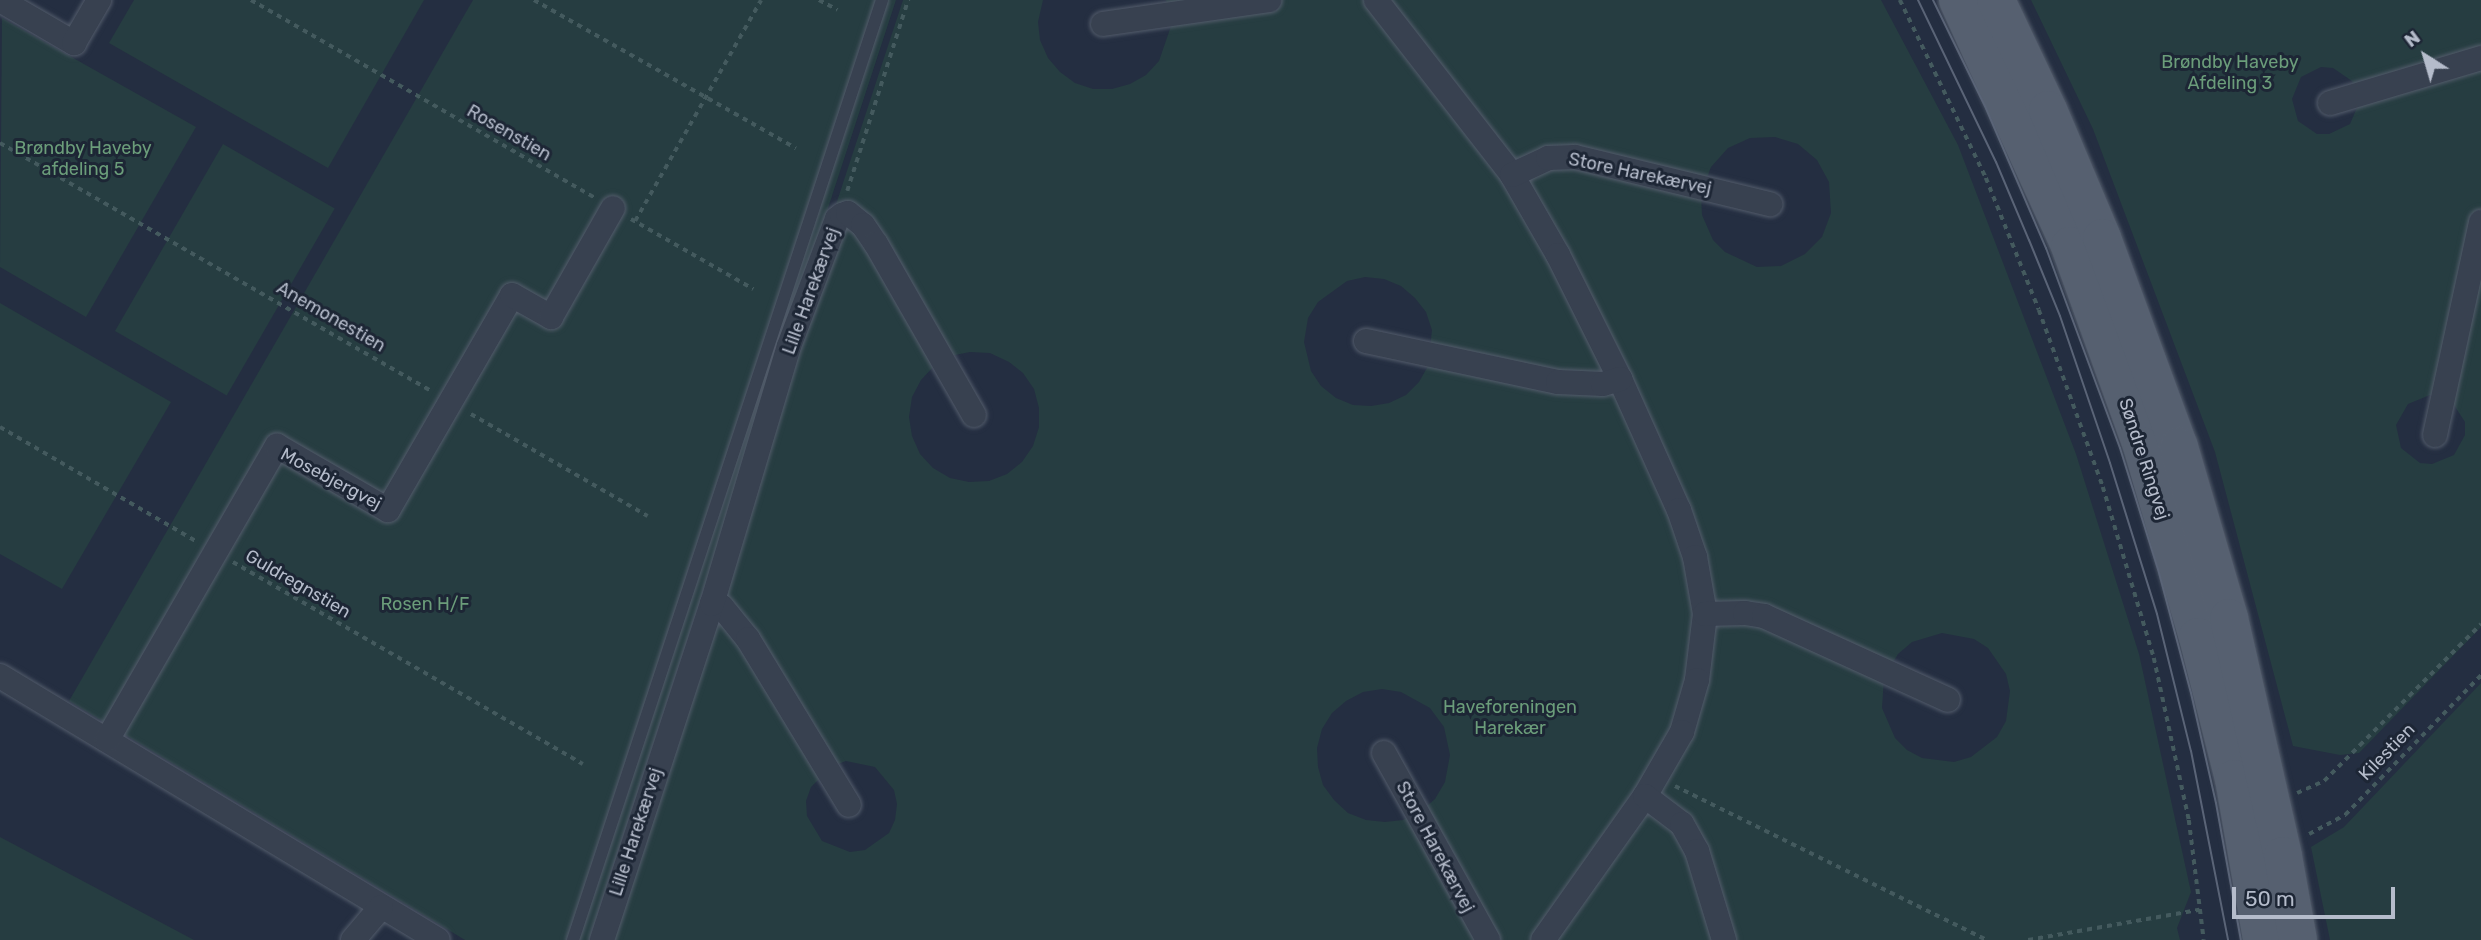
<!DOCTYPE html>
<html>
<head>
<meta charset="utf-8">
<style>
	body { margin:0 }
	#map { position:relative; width:2481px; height:940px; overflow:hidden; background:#242e41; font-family:Rubik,sans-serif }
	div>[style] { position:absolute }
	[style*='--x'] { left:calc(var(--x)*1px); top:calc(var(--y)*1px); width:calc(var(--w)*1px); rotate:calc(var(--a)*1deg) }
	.green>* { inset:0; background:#263d41; transform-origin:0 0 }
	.path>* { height:3.5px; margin-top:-1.75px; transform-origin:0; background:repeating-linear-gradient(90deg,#445a5e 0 5px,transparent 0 10px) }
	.roads { filter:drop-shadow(0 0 2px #535c6b) drop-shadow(0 0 2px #535c6b) }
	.lane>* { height:12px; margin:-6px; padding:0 6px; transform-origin:6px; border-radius:6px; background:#384150 }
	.street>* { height:24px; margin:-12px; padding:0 12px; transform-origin:12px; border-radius:12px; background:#384150 }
	.primary>* { height:38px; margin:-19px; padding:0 19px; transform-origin:19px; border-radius:19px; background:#566070 }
	.tram>* { height:2px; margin:-1px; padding:0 1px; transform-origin:1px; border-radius:1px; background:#5a6477 }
	span { translate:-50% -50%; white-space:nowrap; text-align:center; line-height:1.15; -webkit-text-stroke:6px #1d2635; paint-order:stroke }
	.park-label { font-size:18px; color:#6b9d7a }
	.street-label { font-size:18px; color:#b5bccb }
	.north { position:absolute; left:2390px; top:21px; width:70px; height:70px; -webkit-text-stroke:5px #1d2635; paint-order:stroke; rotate:323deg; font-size:19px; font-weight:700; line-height:28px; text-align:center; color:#b5bccb }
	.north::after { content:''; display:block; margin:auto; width:24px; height:32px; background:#b5bccb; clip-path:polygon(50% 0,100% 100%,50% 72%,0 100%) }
	.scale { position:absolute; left:2232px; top:887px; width:163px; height:32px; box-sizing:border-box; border:4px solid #b5bccb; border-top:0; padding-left:9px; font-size:21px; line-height:24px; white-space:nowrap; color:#b5bccb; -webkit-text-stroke:5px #1d2635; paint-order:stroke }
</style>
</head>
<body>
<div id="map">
	<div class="green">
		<div style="clip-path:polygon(134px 0,424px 0,328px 168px,109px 43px)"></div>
		<div style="clip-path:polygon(473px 0,896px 0,589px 940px,465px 940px,69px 701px)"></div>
		<div style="clip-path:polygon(evenodd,903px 0,1043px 0,1038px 22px,1040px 40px,1048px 58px,1060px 72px,1075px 83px,1093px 89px,1112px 89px,1130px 84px,1146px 75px,1159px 61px,1171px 26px,1166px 0,1881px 0,1958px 145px,2076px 454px,2139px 654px,2191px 892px,2177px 928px,2180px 940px,595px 940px,903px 0,1775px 137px,1798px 144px,1817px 160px,1829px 182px,1831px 213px,1822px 237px,1805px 254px,1781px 266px,1757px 267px,1725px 252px,1713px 240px,1702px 215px,1701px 193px,1711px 167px,1728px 148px,1750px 138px,1775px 137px,903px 0,1365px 277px,1384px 279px,1401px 286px,1415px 298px,1426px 312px,1432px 330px,1428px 366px,1419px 382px,1406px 395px,1389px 403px,1371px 406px,1353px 405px,1336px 398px,1321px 386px,1311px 371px,1304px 342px,1308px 318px,1318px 302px,1347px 281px,1365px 277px,903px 0,970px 352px,990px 353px,1009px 362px,1023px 373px,1034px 389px,1039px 408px,1039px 427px,1033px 446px,1022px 462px,1007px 474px,989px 481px,969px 482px,950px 478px,933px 468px,920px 454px,912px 436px,909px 417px,912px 397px,921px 380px,934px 366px,950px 356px,970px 352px,903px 0,1942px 633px,1974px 639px,1988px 648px,2006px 674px,2010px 691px,2006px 721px,1997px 737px,1971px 757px,1954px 762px,1922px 758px,1907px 750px,1895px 738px,1882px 708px,1884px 677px,1898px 654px,1912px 642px,1942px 633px,903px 0,1382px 689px,1401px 692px,1430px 708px,1444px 727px,1450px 755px,1445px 782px,1435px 799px,1421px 811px,1403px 820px,1385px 822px,1366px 820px,1348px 813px,1334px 800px,1323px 785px,1318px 767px,1317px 748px,1322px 729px,1332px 713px,1346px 701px,1363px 692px,1382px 689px,903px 0,846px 761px,875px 767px,894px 790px,897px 804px,895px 820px,889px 833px,865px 850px,850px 852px,822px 841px,807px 816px,806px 801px,811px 787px,832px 766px,846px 761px)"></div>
		<div style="clip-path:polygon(evenodd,2031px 0,2481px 0,2481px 627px,2359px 753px,2340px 755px,2293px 746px,2215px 452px,2093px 129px,2031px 0,2321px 67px,2333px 68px,2352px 81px,2359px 103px,2350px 124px,2329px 134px,2317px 134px,2298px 121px,2292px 99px,2301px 77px,2321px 67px,2031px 0,2430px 395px,2452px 402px,2465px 422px,2465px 435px,2454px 455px,2432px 464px,2420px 463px,2401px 448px,2396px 425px,2408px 404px,2430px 395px)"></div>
		<div style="clip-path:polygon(2px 18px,196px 127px,86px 317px,0 267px)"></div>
		<div style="left:223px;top:144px;width:129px;height:216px;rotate:30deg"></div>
		<div style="clip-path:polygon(0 303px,171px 402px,62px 589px,0 554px)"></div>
		<div style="clip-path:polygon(2481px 683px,2481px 940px,2330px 940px,2311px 847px,2344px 827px)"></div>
		<div style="clip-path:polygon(0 837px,194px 940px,0 940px)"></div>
	</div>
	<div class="path">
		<div style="--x:251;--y:0;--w:396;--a:29.9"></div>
		<div style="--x:534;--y:0;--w:301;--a:29.5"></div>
		<div style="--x:819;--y:0;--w:21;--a:28"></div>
		<div style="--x:1900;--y:0;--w:198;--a:64.2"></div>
		<div style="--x:1986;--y:178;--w:142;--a:68.1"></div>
		<div style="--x:2039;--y:310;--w:188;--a:70.1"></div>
		<div style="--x:2103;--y:487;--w:178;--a:73.4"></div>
		<div style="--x:2154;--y:658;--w:166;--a:77.8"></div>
		<div style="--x:2189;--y:820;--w:121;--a:82.9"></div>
		<div style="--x:0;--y:143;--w:497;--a:29.9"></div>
		<div style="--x:847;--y:191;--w:201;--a:-72.3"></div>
		<div style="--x:631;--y:219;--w:141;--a:29.8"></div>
		<div style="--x:635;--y:221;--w:254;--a:-60.3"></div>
		<div style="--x:471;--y:414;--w:204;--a:30"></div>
		<div style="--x:0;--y:427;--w:227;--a:30.2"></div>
		<div style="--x:233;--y:562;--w:404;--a:30"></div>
		<div style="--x:1675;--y:786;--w:348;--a:26.3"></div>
		<div style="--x:2297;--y:793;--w:30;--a:-24"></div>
		<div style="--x:2324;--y:781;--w:222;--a:-45"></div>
		<div style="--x:2309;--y:834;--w:41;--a:-27.8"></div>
		<div style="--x:2345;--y:815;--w:195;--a:-45.8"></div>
		<div style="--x:2028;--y:940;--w:174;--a:-10"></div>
	</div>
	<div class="roads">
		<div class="lane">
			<div style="--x:573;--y:940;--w:989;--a:-71.8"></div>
		</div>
		<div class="street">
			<div style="--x:0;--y:0;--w:86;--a:30.2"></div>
			<div style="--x:74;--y:43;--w:50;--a:-59.8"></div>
			<div style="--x:1376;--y:0;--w:222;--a:52.1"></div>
			<div style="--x:1512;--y:175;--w:92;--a:60.1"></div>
			<div style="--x:1558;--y:255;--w:139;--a:63.4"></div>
			<div style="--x:1620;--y:379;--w:144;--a:65.8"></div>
			<div style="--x:1679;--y:510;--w:50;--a:71.2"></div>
			<div style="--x:1695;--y:557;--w:58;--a:80"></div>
			<div style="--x:1705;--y:614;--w:66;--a:96.9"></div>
			<div style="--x:1697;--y:680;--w:54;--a:106.1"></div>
			<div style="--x:1682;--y:732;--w:74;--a:120"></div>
			<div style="--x:1645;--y:796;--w:176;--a:125.3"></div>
			<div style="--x:1103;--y:24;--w:168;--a:-8.2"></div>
			<div style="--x:2330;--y:103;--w:158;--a:-16.6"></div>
			<div style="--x:1512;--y:175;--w:40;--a:-25"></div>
			<div style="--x:1548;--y:158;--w:27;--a:-2"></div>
			<div style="--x:1575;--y:157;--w:201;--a:13.6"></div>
			<div style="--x:1366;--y:341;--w:196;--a:12.1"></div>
			<div style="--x:1558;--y:382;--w:45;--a:2.5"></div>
			<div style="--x:1603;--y:384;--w:18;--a:-16"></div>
			<div style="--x:2435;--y:435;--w:218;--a:-77.8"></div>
			<div style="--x:712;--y:604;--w:10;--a:17"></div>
			<div style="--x:722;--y:607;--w:41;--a:50.9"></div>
			<div style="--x:748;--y:639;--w:194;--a:58.7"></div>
			<div style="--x:1705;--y:614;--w:40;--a:-1.4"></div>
			<div style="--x:1745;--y:613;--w:19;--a:9"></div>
			<div style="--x:1764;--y:616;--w:202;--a:24.5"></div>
			<div style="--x:0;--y:676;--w:511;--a:31.08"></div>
			<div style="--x:107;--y:740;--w:340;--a:-60"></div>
			<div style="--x:277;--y:446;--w:128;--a:30"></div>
			<div style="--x:388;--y:510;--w:248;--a:-60"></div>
			<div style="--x:512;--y:295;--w:45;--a:29.4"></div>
			<div style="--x:551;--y:317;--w:125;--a:-60.4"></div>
			<div style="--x:1384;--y:753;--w:214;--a:60.9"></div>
			<div style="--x:1645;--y:796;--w:46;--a:37.1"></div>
			<div style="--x:1682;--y:824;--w:31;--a:61"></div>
			<div style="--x:1697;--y:851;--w:93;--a:73.1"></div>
			<div style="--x:353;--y:940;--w:43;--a:-49.7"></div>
			<div style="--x:602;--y:940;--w:354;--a:-71.9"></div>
			<div style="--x:712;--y:604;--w:269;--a:-73.4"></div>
			<div style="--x:789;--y:346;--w:136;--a:-69.3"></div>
			<div style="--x:837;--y:219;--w:6;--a:-39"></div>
			<div style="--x:842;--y:215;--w:6;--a:-18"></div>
			<div style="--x:848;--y:213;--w:19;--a:39"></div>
			<div style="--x:863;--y:225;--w:23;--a:56"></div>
			<div style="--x:876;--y:244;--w:197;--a:60.2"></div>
		</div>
		<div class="primary">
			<div style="--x:1958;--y:0;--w:270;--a:65.5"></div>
			<div style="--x:2070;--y:246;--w:213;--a:70.2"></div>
			<div style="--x:2142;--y:446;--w:199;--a:73.7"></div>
			<div style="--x:2198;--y:637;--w:146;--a:75.8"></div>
			<div style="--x:2234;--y:779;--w:163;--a:80.1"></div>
			<div style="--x:1996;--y:0;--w:122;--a:64.7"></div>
			<div style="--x:2048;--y:110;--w:139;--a:67.1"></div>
			<div style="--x:2102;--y:238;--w:223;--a:69.8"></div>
			<div style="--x:2179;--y:447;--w:178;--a:73.7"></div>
			<div style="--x:2229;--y:618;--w:244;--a:77.2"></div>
			<div style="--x:2283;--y:856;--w:85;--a:79.9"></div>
		</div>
	</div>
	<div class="tram">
		<div style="--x:1918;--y:0;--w:180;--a:64.3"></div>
		<div style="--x:1996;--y:162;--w:85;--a:67.1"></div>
		<div style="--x:2029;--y:240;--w:82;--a:67.8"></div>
		<div style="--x:2060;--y:316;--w:155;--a:71.2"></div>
		<div style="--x:2110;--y:463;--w:158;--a:72.7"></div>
		<div style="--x:2157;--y:614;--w:141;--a:76.1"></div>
		<div style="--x:2191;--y:751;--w:193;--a:78.9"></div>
		<div style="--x:1933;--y:0;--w:118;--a:63.9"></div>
		<div style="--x:1985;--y:106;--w:155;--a:66.8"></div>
		<div style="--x:2046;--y:248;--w:213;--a:69.7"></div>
		<div style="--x:2120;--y:448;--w:127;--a:72.6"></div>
		<div style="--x:2158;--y:569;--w:128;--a:75.1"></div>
		<div style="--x:2191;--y:693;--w:113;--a:77.2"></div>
		<div style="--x:2216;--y:803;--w:139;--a:79.7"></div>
	</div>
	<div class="park-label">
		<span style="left:2230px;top:73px">Brøndby Haveby<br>Afdeling 3</span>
		<span style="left:83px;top:159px">Brøndby Haveby<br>afdeling 5</span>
		<span style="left:425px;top:604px">Rosen H/F</span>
		<span style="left:1510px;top:718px">Haveforeningen<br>Harekær</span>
	</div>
	<div class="street-label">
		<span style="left:509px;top:133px;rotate:30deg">Rosenstien</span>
		<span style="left:1640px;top:174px;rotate:12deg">Store Harekærvej</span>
		<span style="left:811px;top:291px;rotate:-70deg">Lille Harekærvej</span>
		<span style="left:331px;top:317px;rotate:30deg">Anemonestien</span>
		<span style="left:2144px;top:459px;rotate:72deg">Søndre Ringvej</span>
		<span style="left:331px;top:479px;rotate:28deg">Mosebjergvej</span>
		<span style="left:298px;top:584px;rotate:30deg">Guldregnstien</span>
		<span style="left:2387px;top:752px;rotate:-46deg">Kilestien</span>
		<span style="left:636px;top:832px;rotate:-72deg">Lille Harekærvej</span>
		<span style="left:1435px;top:847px;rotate:62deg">Store Harekærvej</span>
	</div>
	<div class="north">N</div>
	<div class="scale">50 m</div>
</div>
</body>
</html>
